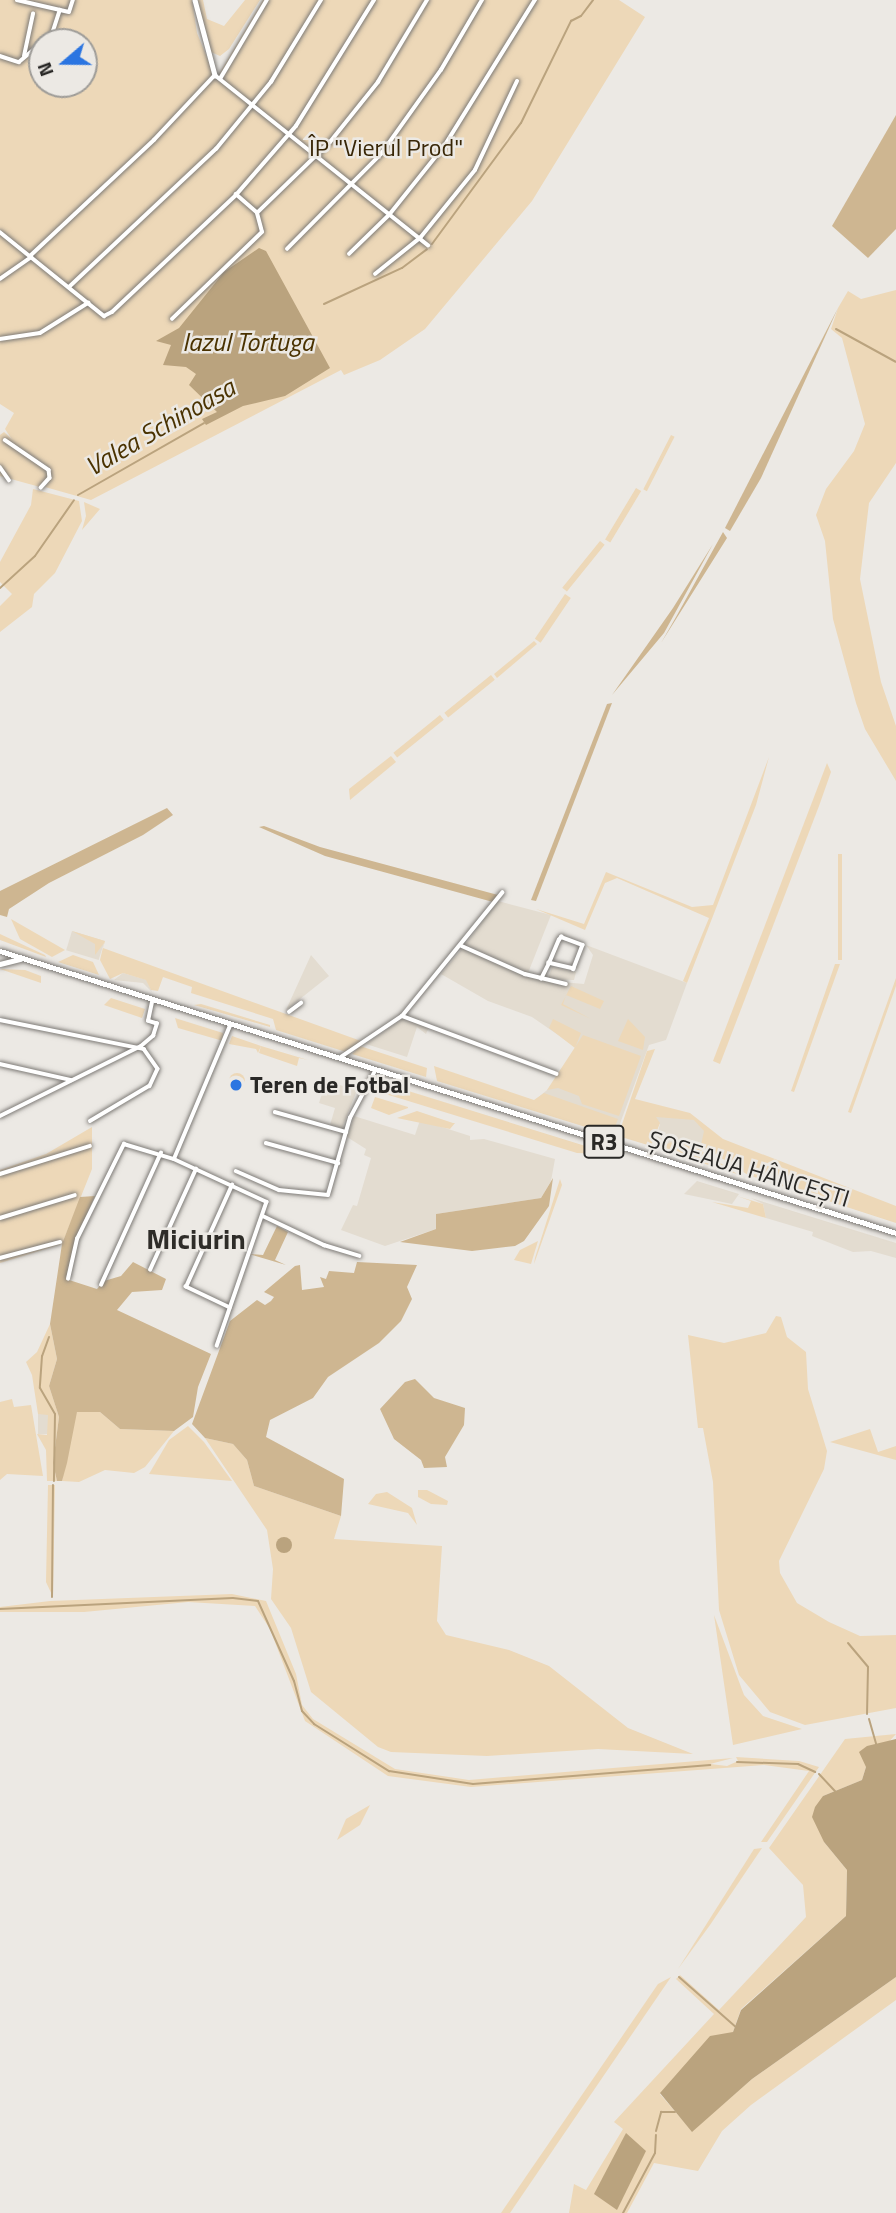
<!DOCTYPE html>
<html>
<head>
<meta charset="utf-8">
<style>
	body { margin:0 }
	#map { position:relative; width:896px; height:2213px; overflow:hidden; background:#ece9e4; font-family:"Titillium Web",sans-serif }
	div>[style] { position:absolute }
	[style*='--x'] { left:calc(var(--x)*1px); top:calc(var(--y)*1px); width:calc(var(--w)*1px); rotate:calc(var(--a)*1deg) }
	.built>* { inset:0; background:#e3dcd0; transform-origin:0 0 }
	.green>* { inset:0; background:#edd8b8; transform-origin:0 0 }
	.round { border-radius:50% }
	.forest>* { inset:0; background:#ceb691 }
	.water>* { inset:0; background:#baa37e }
	.stream>* { height:2px; margin:-1px; padding:0 1px; transform-origin:1px; border-radius:1px; background:#baa37e }
	.roads { filter:drop-shadow(0 0 2px #7c7975) drop-shadow(0 0 2px #7c7975) }
	.minor>* { height:3.5px; margin:-1.75px; padding:0 1.75px; transform-origin:1.75px; border-radius:1.75px; background:#fff }
	.tertiary>* { height:4.5px; margin:-2.25px; padding:0 2.25px; transform-origin:2.25px; border-radius:2.25px; background:#fff }
	.trunk>* { height:5px; margin:-2.5px; padding:0 2.5px; transform-origin:2.5px; border-radius:2.5px; background:#fff }
	.dots>* { width:19px; height:19px; translate:-50% -50%; box-sizing:border-box; border:4px solid #ece9e4; border-radius:50% }
	span { translate:-50% -50%; white-space:nowrap; text-align:center; line-height:1.15; -webkit-text-stroke:5px #ece9e4; paint-order:stroke }
	.shield-label span { padding:2px 5px; background:#ece9e4; border:2px solid; border-radius:5px; -webkit-text-stroke-width:0 }
	.shield-label { font-size:23px; color:#292826; font-weight:700 }
	.park-label { font-size:24px; color:#382606 }
	.poi-label { font-size:24px; color:#292826; font-weight:700 }
	.left { translate:0 -50%; text-align:left }
	.street-label { font-size:24px; color:#292826 }
	.water-label { font-size:26px; color:#4a3200; font-style:italic }
	.quarter-label { font-size:28px; color:#2e2c28; font-weight:700 }
	.north { position:absolute; left:28px; top:28px; width:70px; height:70px; box-sizing:border-box; background:#ece9e4; border:2px solid #9e9c98; border-radius:50%; rotate:250deg; font-size:19px; font-weight:700; line-height:28px; text-align:center; color:#292826 }
	.north::after { content:''; display:block; margin:auto; width:24px; height:32px; background:#2b75e1; clip-path:polygon(50% 0,100% 100%,50% 72%,0 100%) }
</style>
</head>
<body>
<div id="map">
	<div class="built">
		<div style="clip-path:polygon(498px 901px,551px 915px,528px 973px,465px 945px)"></div>
		<div style="left:72px;top:931px;width:34px;height:20px;rotate:17deg"></div>
		<div style="clip-path:polygon(586px 945px,687px 983px,666px 1040px,649px 1045px,618px 1129px,535px 1100px,552px 1086px,577px 1048px,532px 1017px,488px 1001px,441px 974px,462px 949px,540px 980px,584px 984px,593px 955px)"></div>
		<div style="clip-path:polygon(311px 955px,329px 976px,286px 1010px)"></div>
		<div style="clip-path:polygon(552px 967px,576px 972px,574px 980px,548px 979px)"></div>
		<div style="clip-path:polygon(123px 973px,147px 980px,152px 992px,143px 983px,114px 980px)"></div>
		<div style="clip-path:polygon(402px 1019px,429px 1027px,426px 1034px,417px 1027px,407px 1057px,366px 1044px)"></div>
		<div style="clip-path:polygon(326px 1081px,357px 1090px,342px 1128px,330px 1125px,335px 1108px,319px 1103px)"></div>
		<div style="clip-path:polygon(656px 1108px,701px 1122px,712px 1133px,708px 1150px,655px 1142px,660px 1124px,652px 1121px)"></div>
		<div style="clip-path:polygon(354px 1116px,415px 1135px,420px 1120px,470px 1136px,470px 1140px,484px 1139px,555px 1159px,551px 1181px,541px 1198px,436px 1214px,436px 1229px,385px 1246px,341px 1230px,353px 1205px,357px 1206px,371px 1158px,364px 1155px,366px 1149px,347px 1137px)"></div>
		<div style="clip-path:polygon(697px 1181px,739px 1194px,732px 1204px,684px 1194px)"></div>
		<div style="clip-path:polygon(751px 1198px,896px 1243px,896px 1258px,871px 1251px,853px 1252px,812px 1236px,813px 1232px,766px 1218px,763px 1204px)"></div>
		<div style="left:38px;top:1414px;width:10px;height:20px"></div>
	</div>
	<div class="green">
		<div style="clip-path:polygon(evenodd,0 0,192px 0,197px 33px,216px 79px,263px 0,619px 0,645px 17px,532px 201px,425px 329px,380px 360px,344px 375px,341px 370px,91px 500px,45px 487px,51px 479px,50px 468px,15px 444px,5px 429px,14px 413px,0 404px,0 0,42px 42px,84px 42px,84px 84px,42px 84px,42px 42px)"></div>
		<div style="clip-path:polygon(198px 0,203px 0,207px 19px,224px 26px,245px 0,260px 0,229px 49px,220px 56px,211px 52px)"></div>
		<div style="clip-path:polygon(896px 290px,896px 463px,869px 503px,860px 579px,881px 682px,896px 726px,896px 781px,865px 729px,856px 703px,833px 619px,825px 541px,816px 515px,826px 489px,854px 451px,865px 424px,842px 338px,831px 329px,838px 308px,848px 291px,861px 299px)"></div>
		<div style="clip-path:polygon(4px 432px,46px 469px,48px 477px,40px 487px,0 476px,0 435px)"></div>
		<div style="left:671px;top:435px;width:4px;height:61px;rotate:27deg"></div>
		<div style="left:636px;top:488px;width:6px;height:60px;rotate:31deg"></div>
		<div style="clip-path:polygon(33px 489px,79px 501px,82px 521px,55px 573px,34px 594px,32px 607px,0 632px,0 606px,12px 594px,0 582px,0 562px,31px 505px)"></div>
		<div style="clip-path:polygon(84px 502px,100px 509px,82px 530px,86px 516px)"></div>
		<div style="left:600px;top:541px;width:6px;height:60px;rotate:39deg"></div>
		<div style="left:565px;top:594px;width:7px;height:54px;rotate:34deg"></div>
		<div style="clip-path:polygon(534px 641px,537px 644px,497px 678px,494px 674px)"></div>
		<div style="left:491px;top:675px;width:6px;height:60px;rotate:51deg"></div>
		<div style="left:440px;top:715px;width:6px;height:60px;rotate:51deg"></div>
		<div style="clip-path:polygon(391px 756px,396px 762px,350px 800px,349px 789px)"></div>
		<div style="clip-path:polygon(769px 757px,756px 805px,687px 983px,683px 981px,709px 918px,617px 878px,605px 883px,585px 930px,536px 909px,584px 924px,606px 872px,692px 907px,713px 905px)"></div>
		<div style="clip-path:polygon(827px 763px,831px 772px,819px 806px,720px 1064px,713px 1061px)"></div>
		<div style="left:838px;top:854px;width:4px;height:106px"></div>
		<div style="clip-path:polygon(11px 919px,65px 950px,52px 957px,20px 939px)"></div>
		<div style="clip-path:polygon(72px 931px,105px 941px,103px 948px,361px 1041px,346px 1052px,276px 1030px,273px 1019px,191px 993px,192px 987px,163px 977px,158px 991px,151px 990px,146px 980px,123px 973px,110px 979px,100px 960px,104px 943px,95px 955px,95px 944px)"></div>
		<div style="clip-path:polygon(0 934px,45px 955px,46px 957px,0 940px)"></div>
		<div style="clip-path:polygon(73px 955px,93px 962px,99px 975px,58px 962px)"></div>
		<div style="clip-path:polygon(835px 964px,840px 964px,794px 1092px,791px 1091px)"></div>
		<div style="clip-path:polygon(0 969px,25px 970px,41px 976px,41px 983px)"></div>
		<div style="clip-path:polygon(896px 978px,896px 986px,851px 1113px,848px 1112px)"></div>
		<div style="clip-path:polygon(571px 986px,604px 1001px,600px 1009px,566px 995px,563px 1004px,591px 1019px,561px 1005px)"></div>
		<div style="clip-path:polygon(111px 998px,145px 1009px,142px 1018px,104px 1005px)"></div>
		<div style="clip-path:polygon(201px 1004px,270px 1025px,270px 1027px,194px 1005px)"></div>
		<div style="clip-path:polygon(175px 1018px,223px 1033px,223px 1041px,178px 1028px)"></div>
		<div style="clip-path:polygon(553px 1019px,581px 1033px,575px 1048px,549px 1028px)"></div>
		<div style="clip-path:polygon(628px 1019px,645px 1037px,643px 1050px,618px 1041px)"></div>
		<div style="clip-path:polygon(583px 1035px,641px 1056px,619px 1116px,582px 1104px,579px 1096px,558px 1088px,547px 1090px)"></div>
		<div style="clip-path:polygon(232px 1036px,261px 1046px,308px 1060px,299px 1058px,297px 1066px,259px 1053px,261px 1046px,258px 1053px,256px 1049px,229px 1044px)"></div>
		<div style="clip-path:polygon(360px 1046px,427px 1068px,426px 1077px,352px 1054px)"></div>
		<div style="clip-path:polygon(655px 1049px,635px 1099px,690px 1113px,723px 1139px,896px 1206px,896px 1223px,748px 1175px,701px 1145px,704px 1131px,694px 1120px,656px 1117px,660px 1123px,651px 1146px,618px 1136px,647px 1051px)"></div>
		<div style="clip-path:polygon(434px 1066px,534px 1100px,544px 1093px,618px 1119px,613px 1132px,605px 1133px,437px 1081px)"></div>
		<div class="round" style="left:229px;top:1073px;width:16px;height:16px"></div>
		<div style="clip-path:polygon(376px 1081px,608px 1153px,609px 1154px,577px 1153px,379px 1092px,372px 1087px)"></div>
		<div style="clip-path:polygon(375px 1097px,408px 1107px,408px 1108px,389px 1115px,371px 1108px)"></div>
		<div style="clip-path:polygon(417px 1111px,453px 1123px,455px 1123px,450px 1129px,397px 1118px)"></div>
		<div style="clip-path:polygon(92px 1127px,92px 1169px,62px 1244px,0 1263px,0 1170px,46px 1154px)"></div>
		<div style="clip-path:polygon(675px 1141px,693px 1145px,737px 1174px,655px 1148px)"></div>
		<div style="clip-path:polygon(560px 1179px,562px 1185px,534px 1264px,535px 1258px)"></div>
		<div style="clip-path:polygon(737px 1196px,763px 1204px,766px 1218px,712px 1202px,748px 1208px,751px 1201px)"></div>
		<div style="clip-path:polygon(538px 1241px,531px 1264px,514px 1260px,520px 1250px)"></div>
		<div style="clip-path:polygon(776px 1316px,781px 1317px,787px 1337px,806px 1352px,808px 1389px,827px 1451px,824px 1469px,779px 1561px,780px 1573px,797px 1603px,829px 1622px,860px 1636px,896px 1635px,896px 1708px,805px 1725px,770px 1712px,739px 1675px,719px 1610px,713px 1482px,703px 1428px,698px 1428px,688px 1335px,724px 1343px,766px 1333px)"></div>
		<div style="clip-path:polygon(50px 1324px,57px 1359px,49px 1386px,59px 1417px,53px 1463px,57px 1481px,47px 1481px,46px 1450px,37px 1434px,47px 1435px,48px 1415px,38px 1414px,32px 1375px,26px 1362px,37px 1352px)"></div>
		<div style="clip-path:polygon(12px 1399px,14px 1407px,31px 1405px,43px 1476px,7px 1474px,0 1480px,0 1402px)"></div>
		<div style="clip-path:polygon(84px 1410px,100px 1412px,120px 1429px,174px 1431px,145px 1467px,134px 1473px,105px 1470px,79px 1482px,62px 1481px,71px 1423px,77px 1412px)"></div>
		<div style="clip-path:polygon(188px 1426px,204px 1442px,232px 1481px,149px 1474px,169px 1440px)"></div>
		<div style="clip-path:polygon(870px 1429px,878px 1452px,896px 1446px,896px 1460px,830px 1442px)"></div>
		<div style="clip-path:polygon(205px 1438px,233px 1444px,247px 1460px,254px 1486px,341px 1516px,334px 1539px,442px 1546px,437px 1621px,446px 1635px,509px 1650px,549px 1666px,628px 1728px,693px 1754px,598px 1749px,487px 1756px,391px 1752px,378px 1747px,311px 1692px,291px 1628px,271px 1599px,273px 1569px,267px 1530px)"></div>
		<div style="clip-path:polygon(48px 1485px,55px 1485px,53px 1597px,46px 1582px)"></div>
		<div style="clip-path:polygon(418px 1490px,427px 1490px,448px 1501px,447px 1505px,431px 1504px,418px 1497px)"></div>
		<div style="clip-path:polygon(387px 1492px,412px 1508px,417px 1525px,408px 1513px,368px 1504px,376px 1494px)"></div>
		<div style="clip-path:polygon(232px 1594px,266px 1601px,296px 1674px,302px 1705px,313px 1719px,395px 1769px,469px 1780px,733px 1758px,710px 1764px,727px 1766px,738px 1761px,736px 1757px,799px 1761px,819px 1767px,767px 1842px,761px 1842px,809px 1771px,764px 1765px,471px 1787px,388px 1776px,305px 1721px,270px 1629px,255px 1606px,188px 1602px,84px 1612px,0 1612px,0 1607px,50px 1601px)"></div>
		<div style="clip-path:polygon(714px 1615px,744px 1695px,763px 1716px,802px 1729px,733px 1745px)"></div>
		<div style="clip-path:polygon(896px 1734px,866px 1767px,862px 1780px,823px 1796px,824px 1842px,847px 1870px,846px 1916px,741px 2009px,733px 2032px,660px 2094px,692px 2131px,752px 2079px,896px 1977px,896px 2000px,751px 2105px,722px 2131px,698px 2171px,654px 2163px,627px 2213px,569px 2213px,574px 2184px,586px 2190px,623px 2129px,614px 2122px,714px 2014px,676px 1979px,680px 1975px,719px 2010px,806px 1917px,803px 1885px,769px 1848px,845px 1739px)"></div>
		<div style="clip-path:polygon(370px 1805px,360px 1825px,337px 1840px,346px 1819px)"></div>
		<div style="clip-path:polygon(762px 1848px,710px 1925px,678px 1969px,754px 1849px)"></div>
		<div style="clip-path:polygon(671px 1977px,510px 2213px,501px 2213px,658px 1984px)"></div>
	</div>
	<div class="forest">
		<div style="clip-path:polygon(896px 115px,896px 229px,868px 258px,832px 226px)"></div>
		<div style="clip-path:polygon(838px 308px,761px 478px,730px 531px,725px 528px)"></div>
		<div style="clip-path:polygon(723px 532px,727px 538px,661px 643px,676px 617px)"></div>
		<div style="clip-path:polygon(713px 544px,664px 633px,612px 695px,673px 608px)"></div>
		<div style="clip-path:polygon(612px 703px,536px 901px,531px 900px,607px 704px)"></div>
		<div style="clip-path:polygon(167px 808px,173px 815px,143px 835px,49px 883px,9px 909px,7px 917px,0 915px,0 891px)"></div>
		<div style="clip-path:polygon(264px 826px,320px 847px,498px 895px,493px 902px,325px 856px,259px 827px)"></div>
		<div style="clip-path:polygon(553px 1178px,549px 1206px,524px 1241px,515px 1246px,472px 1251px,400px 1242px,436px 1229px,436px 1214px,541px 1198px)"></div>
		<div style="clip-path:polygon(95px 1196px,75px 1241px,66px 1279px,97px 1289px,104px 1281px,121px 1276px,133px 1262px,166px 1279px,162px 1290px,132px 1292px,117px 1310px,211px 1354px,198px 1387px,193px 1417px,174px 1431px,120px 1429px,100px 1412px,77px 1412px,67px 1463px,62px 1481px,57px 1481px,53px 1463px,59px 1417px,49px 1386px,57px 1359px,50px 1324px,62px 1244px,80px 1197px)"></div>
		<div style="clip-path:polygon(277px 1226px,288px 1232px,275px 1260px,286px 1265px,249px 1254px,263px 1255px)"></div>
		<div style="clip-path:polygon(357px 1262px,417px 1265px,407px 1287px,412px 1299px,401px 1321px,379px 1343px,328px 1377px,313px 1398px,270px 1420px,266px 1437px,344px 1479px,341px 1516px,254px 1486px,247px 1460px,233px 1444px,205px 1438px,192px 1424px,230px 1321px,257px 1300px,265px 1305px,271px 1301px,274px 1297px,264px 1292px,295px 1266px,300px 1265px,302px 1290px,324px 1287px,320px 1277px,326px 1279px,329px 1271px,354px 1273px)"></div>
		<div style="clip-path:polygon(415px 1379px,434px 1398px,465px 1408px,464px 1425px,445px 1457px,447px 1467px,424px 1468px,421px 1460px,394px 1439px,380px 1409px,405px 1382px)"></div>
	</div>
	<div class="water">
		<div style="clip-path:polygon(259px 248px,266px 251px,330px 368px,285px 396px,243px 406px,206px 425px,202px 419px,217px 412px,189px 385px,196px 374px,186px 367px,163px 365px,171px 345px,156px 341px,179px 328px,224px 272px)"></div>
		<div class="round" style="left:276px;top:1537px;width:16px;height:16px"></div>
		<div style="clip-path:polygon(896px 1739px,896px 1977px,752px 2079px,692px 2132px,660px 2093px,710px 2036px,733px 2032px,741px 2010px,846px 1916px,847px 1870px,824px 1842px,812px 1817px,815px 1807px,823px 1796px,862px 1780px,866px 1767px,859px 1752px,867px 1746px)"></div>
		<div style="clip-path:polygon(626px 2133px,646px 2151px,617px 2210px,594px 2194px)"></div>
	</div>
	<div class="stream">
		<div style="--x:432;--y:244;--w:150;--a:-53.7"></div>
		<div style="--x:521;--y:123;--w:114;--a:-63.9"></div>
		<div style="--x:571;--y:21;--w:11;--a:-27"></div>
		<div style="--x:581;--y:16;--w:20;--a:-53"></div>
		<div style="--x:324;--y:304;--w:86;--a:-24.8"></div>
		<div style="--x:402;--y:268;--w:31;--a:-37"></div>
		<div style="--x:836;--y:329;--w:68;--a:28.8"></div>
		<div style="--x:78;--y:495;--w:145;--a:-29.7"></div>
		<div style="--x:0;--y:588;--w:47;--a:-42.4"></div>
		<div style="--x:35;--y:556;--w:68;--a:-55.1"></div>
		<div style="--x:49;--y:1337;--w:20;--a:110"></div>
		<div style="--x:42;--y:1356;--w:32;--a:94"></div>
		<div style="--x:40;--y:1388;--w:30;--a:60"></div>
		<div style="--x:55;--y:1414;--w:67;--a:90.9"></div>
		<div style="--x:52;--y:1597;--w:112;--a:-89.5"></div>
		<div style="--x:0;--y:1609;--w:233;--a:-2.7"></div>
		<div style="--x:233;--y:1598;--w:25;--a:7"></div>
		<div style="--x:258;--y:1601;--w:88;--a:65.8"></div>
		<div style="--x:294;--y:1681;--w:31;--a:75"></div>
		<div style="--x:302;--y:1711;--w:18;--a:47"></div>
		<div style="--x:314;--y:1724;--w:89;--a:32.1"></div>
		<div style="--x:389;--y:1771;--w:85;--a:8.8"></div>
		<div style="--x:473;--y:1784;--w:238;--a:-4.6"></div>
		<div style="--x:848;--y:1643;--w:31;--a:50"></div>
		<div style="--x:868;--y:1667;--w:47;--a:91.2"></div>
		<div style="--x:869;--y:1719;--w:26;--a:74"></div>
		<div style="--x:737;--y:1762;--w:61;--a:1.9"></div>
		<div style="--x:798;--y:1764;--w:19;--a:25"></div>
		<div style="--x:819;--y:1774;--w:25;--a:47"></div>
		<div style="--x:679;--y:1977;--w:76;--a:41.3"></div>
		<div style="--x:656;--y:2131;--w:20;--a:-75"></div>
		<div style="--x:661;--y:2112;--w:14;--a:0"></div>
		<div style="--x:623;--y:2213;--w:68;--a:-61.9"></div>
		<div style="--x:655;--y:2153;--w:18;--a:-87"></div>
	</div>
	<div class="roads">
		<div class="minor">
			<div style="--x:17;--y:0;--w:53;--a:13"></div>
			<div style="--x:69;--y:12;--w:13;--a:-72"></div>
			<div style="--x:43;--y:42;--w:12;--a:-42"></div>
			<div style="--x:52;--y:34;--w:25;--a:-72"></div>
			<div style="--x:0;--y:56;--w:20;--a:18"></div>
			<div style="--x:19;--y:62;--w:30;--a:-40"></div>
			<div style="--x:24;--y:56;--w:43;--a:-77.9"></div>
			<div style="--x:220;--y:79;--w:92;--a:-59.3"></div>
			<div style="--x:257;--y:213;--w:102;--a:-44.2"></div>
			<div style="--x:330;--y:142;--w:77;--a:-51.3"></div>
			<div style="--x:378;--y:82;--w:96;--a:-59.1"></div>
			<div style="--x:0;--y:232;--w:134;--a:38.9"></div>
			<div style="--x:104;--y:316;--w:9;--a:-27"></div>
			<div style="--x:112;--y:312;--w:170;--a:-43.3"></div>
			<div style="--x:236;--y:195;--w:91;--a:-49"></div>
			<div style="--x:296;--y:126;--w:148;--a:-58.2"></div>
			<div style="--x:287;--y:249;--w:134;--a:-45.3"></div>
			<div style="--x:381;--y:154;--w:103;--a:-54.5"></div>
			<div style="--x:441;--y:70;--w:81;--a:-59.6"></div>
			<div style="--x:349;--y:254;--w:56;--a:-44.3"></div>
			<div style="--x:389;--y:215;--w:90;--a:-51.3"></div>
			<div style="--x:445;--y:145;--w:171;--a:-58.2"></div>
			<div style="--x:30;--y:256;--w:170;--a:-43.1"></div>
			<div style="--x:154;--y:140;--w:89;--a:-46.8"></div>
			<div style="--x:215;--y:75;--w:273;--a:38.6"></div>
			<div style="--x:375;--y:274;--w:58;--a:-38.7"></div>
			<div style="--x:420;--y:238;--w:87;--a:-51"></div>
			<div style="--x:475;--y:170;--w:98;--a:-64.7"></div>
			<div style="--x:0;--y:279;--w:38;--a:-35"></div>
			<div style="--x:69;--y:287;--w:202;--a:-43.2"></div>
			<div style="--x:216;--y:149;--w:87;--a:-50.6"></div>
			<div style="--x:271;--y:82;--w:96;--a:-58.6"></div>
			<div style="--x:172;--y:319;--w:125;--a:-44"></div>
			<div style="--x:262;--y:232;--w:20;--a:-105"></div>
			<div style="--x:257;--y:213;--w:28;--a:-139"></div>
			<div style="--x:0;--y:339;--w:40;--a:-8.5"></div>
			<div style="--x:40;--y:333;--w:57;--a:-32"></div>
			<div style="--x:5;--y:440;--w:53;--a:34.3"></div>
			<div style="--x:49;--y:470;--w:8;--a:83"></div>
			<div style="--x:50;--y:478;--w:13;--a:132"></div>
			<div style="--x:0;--y:467;--w:16;--a:55"></div>
			<div style="--x:462;--y:946;--w:69;--a:24"></div>
			<div style="--x:525;--y:974;--w:42;--a:13.7"></div>
			<div style="--x:541;--y:979;--w:18;--a:-63"></div>
			<div style="--x:549;--y:963;--w:25;--a:-67"></div>
			<div style="--x:559;--y:940;--w:4;--a:-56"></div>
			<div style="--x:561;--y:937;--w:23;--a:20"></div>
			<div style="--x:583;--y:945;--w:26;--a:111"></div>
			<div style="--x:574;--y:969;--w:26;--a:-167"></div>
			<div style="--x:289;--y:1012;--w:15;--a:-37"></div>
			<div style="--x:402;--y:1016;--w:159;--a:-50.9"></div>
			<div style="--x:0;--y:1020;--w:147;--a:11.4"></div>
			<div style="--x:144;--y:1049;--w:24;--a:55"></div>
			<div style="--x:158;--y:1069;--w:19;--a:115"></div>
			<div style="--x:150;--y:1086;--w:69;--a:149.3"></div>
			<div style="--x:341;--y:1057;--w:73;--a:-33.9"></div>
			<div style="--x:402;--y:1016;--w:165;--a:20.5"></div>
			<div style="--x:0;--y:1064;--w:73;--a:12.7"></div>
			<div style="--x:275;--y:1112;--w:74;--a:15.7"></div>
			<div style="--x:0;--y:1116;--w:157;--a:-26.4"></div>
			<div style="--x:141;--y:1046;--w:16;--a:-40"></div>
			<div style="--x:153;--y:1036;--w:13;--a:-72"></div>
			<div style="--x:157;--y:1024;--w:9;--a:-162"></div>
			<div style="--x:148;--y:1021;--w:19;--a:-78"></div>
			<div style="--x:266;--y:1143;--w:75;--a:15.5"></div>
			<div style="--x:174;--y:1159;--w:144;--a:-67.2"></div>
			<div style="--x:236;--y:1171;--w:47;--a:23.8"></div>
			<div style="--x:279;--y:1190;--w:49;--a:5.8"></div>
			<div style="--x:328;--y:1195;--w:80;--a:-74.1"></div>
			<div style="--x:350;--y:1118;--w:53;--a:-62"></div>
			<div style="--x:0;--y:1174;--w:94;--a:-17.3"></div>
			<div style="--x:263;--y:1216;--w:68;--a:25.4"></div>
			<div style="--x:324;--y:1245;--w:37;--a:17"></div>
			<div style="--x:0;--y:1218;--w:78;--a:-17"></div>
			<div style="--x:0;--y:1258;--w:62;--a:-14.9"></div>
			<div style="--x:150;--y:1270;--w:111;--a:-65.5"></div>
			<div style="--x:68;--y:1279;--w:41;--a:-77.3"></div>
			<div style="--x:77;--y:1239;--w:106;--a:-63.7"></div>
			<div style="--x:124;--y:1144;--w:52;--a:16.7"></div>
			<div style="--x:174;--y:1159;--w:102;--a:24.8"></div>
			<div style="--x:267;--y:1202;--w:152;--a:109.1"></div>
			<div style="--x:101;--y:1285;--w:145;--a:-65.6"></div>
			<div style="--x:230;--y:1308;--w:49;--a:-154.5"></div>
			<div style="--x:186;--y:1287;--w:112;--a:-65.7"></div>
		</div>
		<div class="tertiary">
			<div style="--x:195;--y:0;--w:78;--a:75.1"></div>
			<div style="--x:0;--y:964;--w:21;--a:-14"></div>
		</div>
		<div class="trunk">
			<div style="--x:0;--y:951;--w:939;--a:17.47"></div>
		</div>
	</div>
	<div class="dots">
		<div style="left:236px;top:1085px;background:#2b75e1"></div>
	</div>
	<div class="shield-label">
		<span style="left:604px;top:1142px">R3</span>
	</div>
	<div class="park-label">
		<span style="left:386px;top:148px">ÎP "Vierul Prod"</span>
	</div>
	<div class="poi-label">
		<span class="left" style="left:250px;top:1085px">Teren de Fotbal</span>
	</div>
	<div class="street-label">
		<span style="left:749px;top:1169px;rotate:17deg">ȘOSEAUA HÂNCEȘTI</span>
	</div>
	<div class="water-label">
		<span style="left:248px;top:342px">Iazul Tortuga</span>
		<span style="left:160px;top:427px;rotate:-30deg">Valea Schinoasa</span>
	</div>
	<div class="quarter-label">
		<span style="left:196px;top:1239px">Miciurin</span>
	</div>
	<div class="north">N</div>
</div>
</body>
</html>
